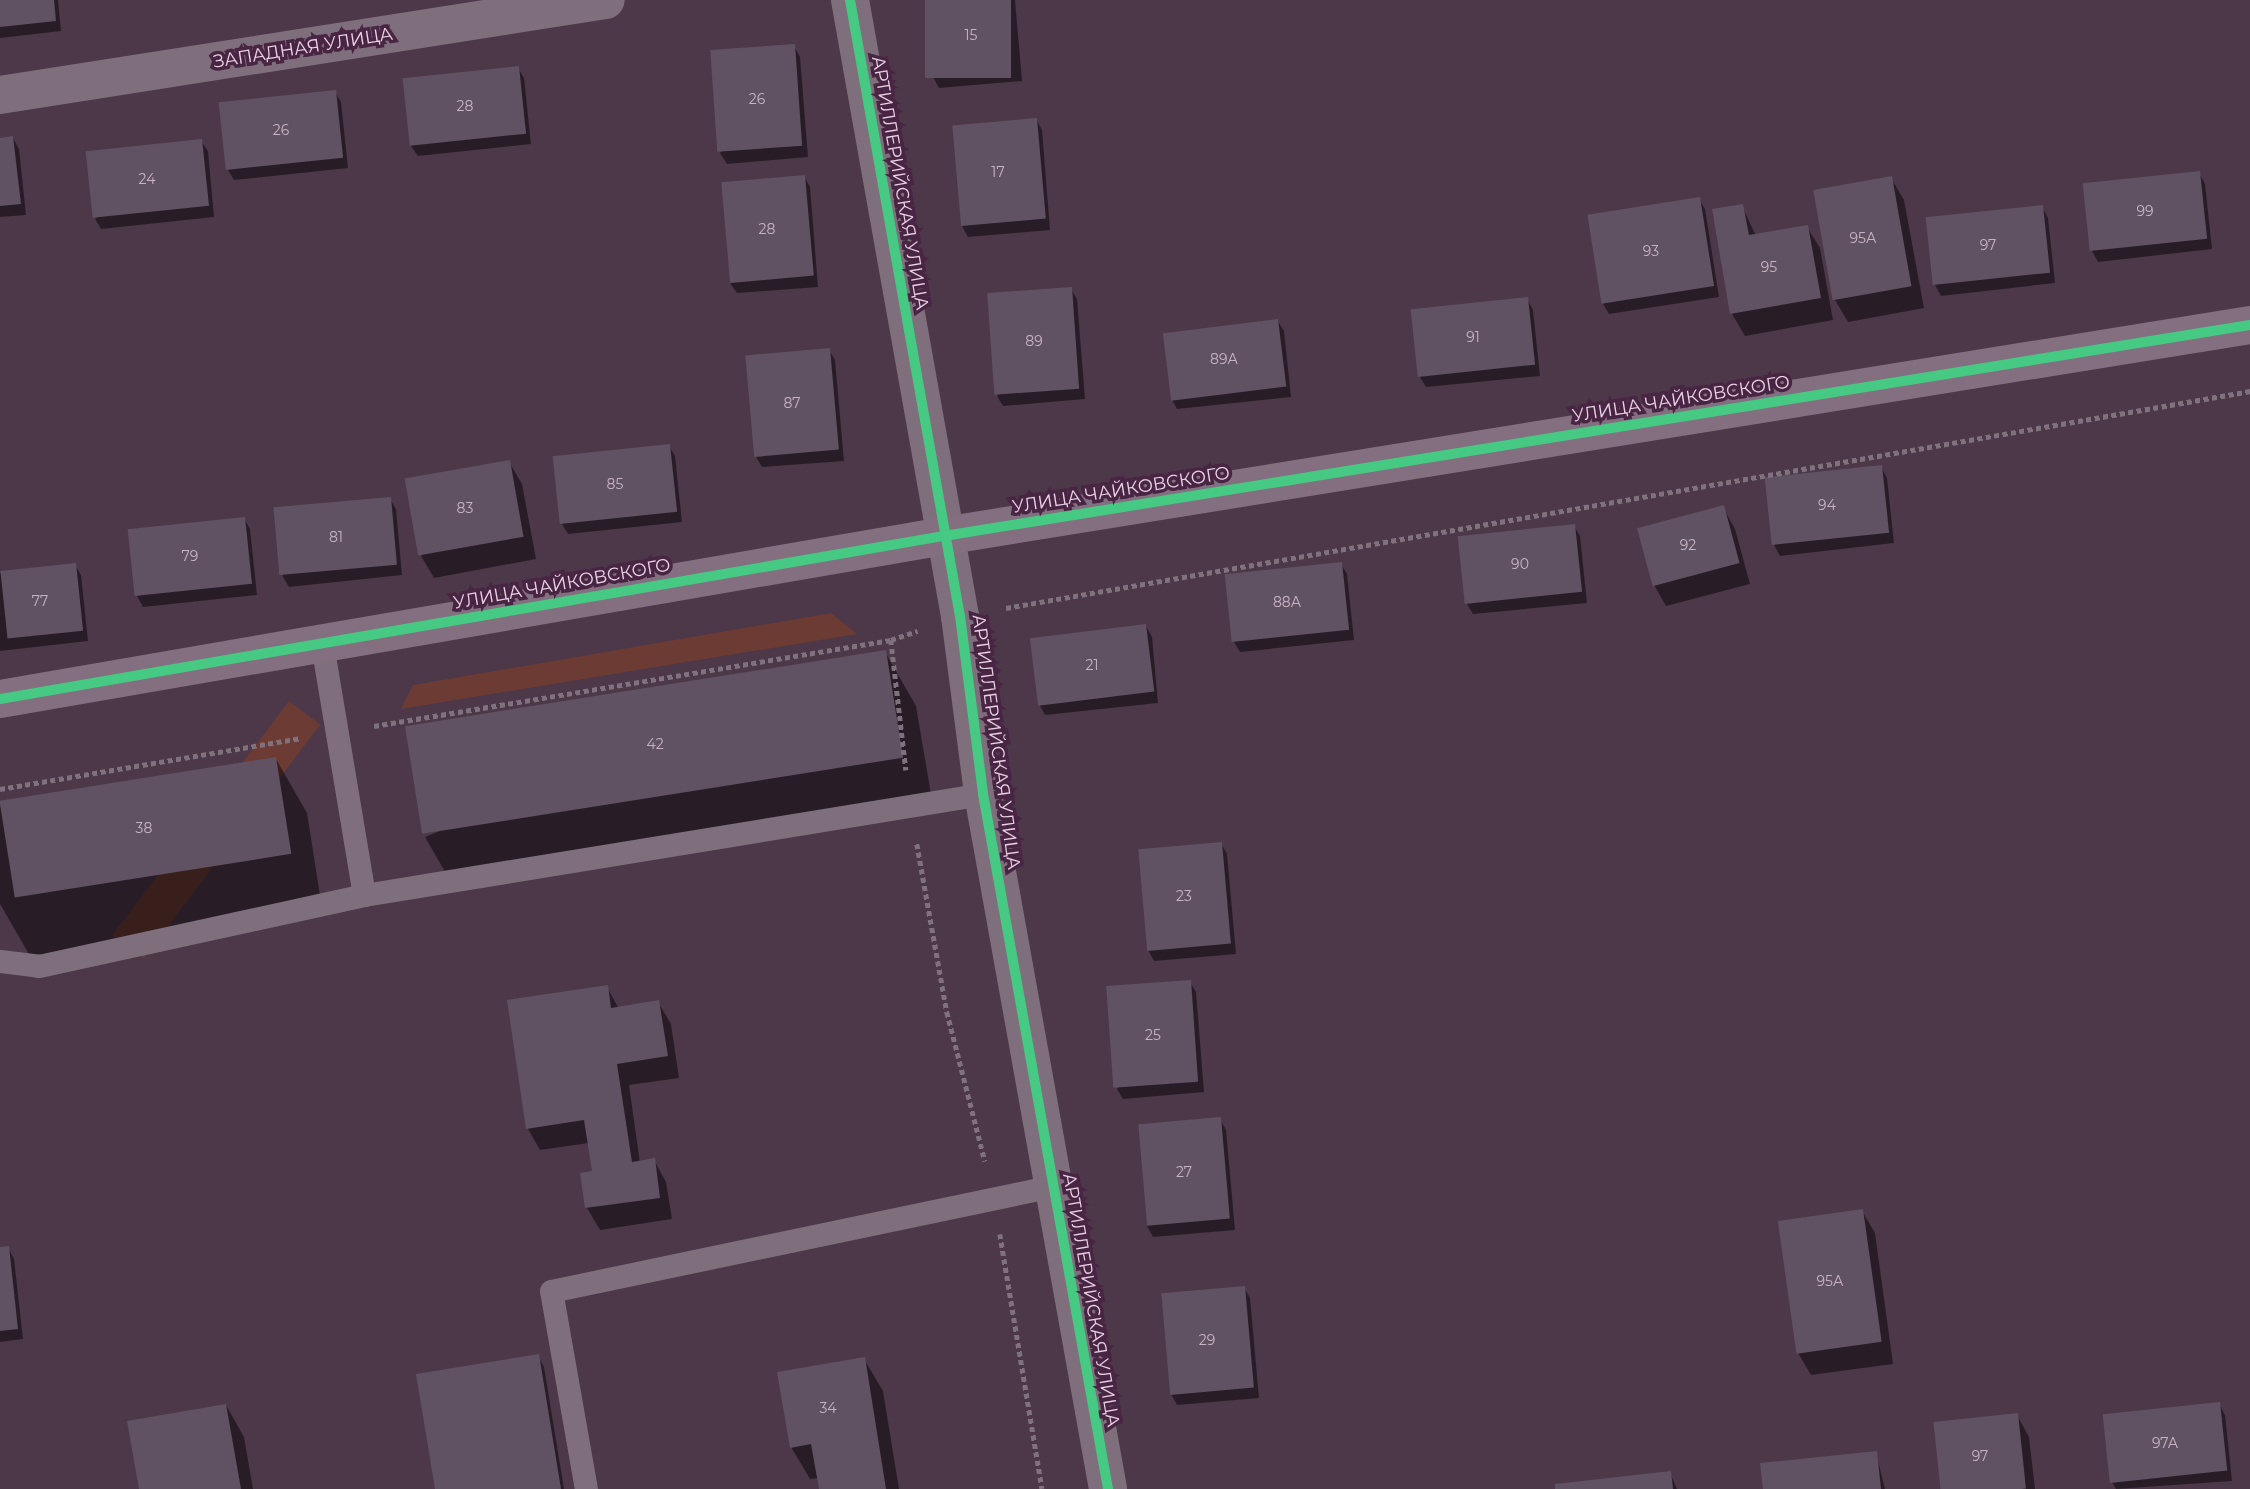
<!DOCTYPE html>
<html>
<head>
<meta charset="utf-8">
<style>
	body { margin:0 }
	#map { position:relative; width:2250px; height:1489px; overflow:hidden; background:#4c3849; font-family:Montserrat,sans-serif }
	div>[style] { position:absolute }
	[style*='--x'] { left:calc(var(--x)*1px); top:calc(var(--y)*1px); width:calc(var(--w)*1px); rotate:calc(var(--a)*1deg) }
	.green>* { inset:0; background:#6b3b34; transform-origin:0 0 }
	.shadow>* { inset:0; background:#0007 }
	.building>* { inset:0; background:#605262; transform-origin:0 0 }
	.path>* { height:4.5px; margin-top:-2.25px; transform-origin:0; background:repeating-linear-gradient(90deg,#7f717d 0 5px,transparent 0 8.5px) }
	.lane>* { height:23px; margin:-11.5px; padding:0 11.5px; transform-origin:11.5px; border-radius:11.5px; background:#7f6f7c }
	.street>* { height:38px; margin:-19px; padding:0 19px; transform-origin:19px; border-radius:19px; background:#7f6f7c }
	.secondary>* { height:38px; margin:-19px; padding:0 19px; transform-origin:19px; border-radius:19px; background:#836f80 }
	.cycleway>* { height:10px; margin:-5px; padding:0 5px; transform-origin:5px; border-radius:5px; background:#46c982 }
	span { translate:-50% -50%; white-space:nowrap; text-align:center; line-height:1.15; -webkit-text-stroke:7px #492544; paint-order:stroke }
	.number-label { font-size:14px; color:#c8b3c5 }
	.number-label span { -webkit-text-stroke-width:0 }
	.street-label { font-size:18px; color:#ead3e6 }
</style>
</head>
<body>
<div id="map">
	<div class="green">
		<div style="clip-path:polygon(831px 613px,857px 634px,401px 709px,413px 685px)"></div>
		<div style="left:289px;top:701px;width:39px;height:293px;rotate:37deg"></div>
	</div>
	<div class="shadow">
		<div style="clip-path:polygon(0 0,58px 0,61px 31px,0 38px)"></div>
		<div style="clip-path:polygon(927px 0,1015px 0,1022px 81px,939px 88px,933px 77px)"></div>
		<div style="clip-path:polygon(794px 46px,800px 57px,808px 157px,727px 164px,720px 153px)"></div>
		<div style="clip-path:polygon(518px 68px,524px 78px,531px 144px,418px 156px,411px 146px)"></div>
		<div style="clip-path:polygon(335px 92px,341px 102px,348px 168px,234px 180px,228px 170px)"></div>
		<div style="clip-path:polygon(1036px 119px,1042px 130px,1050px 230px,968px 237px,962px 226px)"></div>
		<div style="clip-path:polygon(13px 138px,19px 149px,26px 215px,0 217px,0 139px)"></div>
		<div style="clip-path:polygon(201px 141px,208px 151px,214px 217px,101px 229px,95px 219px)"></div>
		<div style="clip-path:polygon(2199px 173px,2205px 184px,2212px 249px,2098px 262px,2092px 251px)"></div>
		<div style="clip-path:polygon(804px 176px,810px 187px,818px 287px,737px 293px,730px 283px)"></div>
		<div style="clip-path:polygon(1891px 178px,1904px 200px,1924px 308px,1848px 322px,1835px 300px)"></div>
		<div style="clip-path:polygon(1699px 199px,1705px 209px,1719px 297px,1609px 314px,1603px 304px)"></div>
		<div style="clip-path:polygon(1742px 206px,1756px 236px,1807px 227px,1820px 248px,1833px 320px,1745px 336px,1732px 314px,1714px 211px)"></div>
		<div style="clip-path:polygon(2042px 207px,2048px 218px,2055px 283px,1941px 296px,1935px 285px)"></div>
		<div style="clip-path:polygon(1071px 289px,1077px 299px,1085px 399px,1003px 406px,997px 396px)"></div>
		<div style="clip-path:polygon(1527px 299px,1533px 310px,1540px 376px,1426px 387px,1420px 377px,1413px 311px)"></div>
		<div style="clip-path:polygon(1277px 320px,1284px 331px,1291px 397px,1177px 409px,1171px 398px)"></div>
		<div style="clip-path:polygon(829px 350px,835px 360px,844px 461px,762px 467px,756px 457px)"></div>
		<div style="clip-path:polygon(669px 446px,675px 456px,682px 522px,568px 534px,562px 524px)"></div>
		<div style="clip-path:polygon(509px 462px,522px 484px,536px 559px,434px 578px,421px 556px)"></div>
		<div style="clip-path:polygon(1881px 467px,1887px 478px,1894px 543px,1780px 556px,1774px 545px)"></div>
		<div style="clip-path:polygon(390px 499px,396px 509px,402px 575px,289px 587px,283px 577px,276px 511px)"></div>
		<div style="clip-path:polygon(1723px 507px,1735px 529px,1750px 584px,1666px 606px,1654px 585px,1639px 529px)"></div>
		<div style="clip-path:polygon(244px 518px,250px 529px,257px 595px,143px 607px,137px 596px)"></div>
		<div style="clip-path:polygon(1574px 526px,1580px 536px,1587px 603px,1473px 614px,1467px 604px,1460px 538px)"></div>
		<div style="clip-path:polygon(1341px 564px,1347px 574px,1354px 640px,1240px 652px,1234px 642px)"></div>
		<div style="clip-path:polygon(75px 565px,81px 575px,88px 641px,0 651px,0 573px)"></div>
		<div style="clip-path:polygon(1146px 626px,1152px 637px,1158px 703px,1045px 715px,1039px 704px)"></div>
		<div style="clip-path:polygon(885px 652px,916px 706px,934px 812px,456px 891px,425px 837px)"></div>
		<div style="clip-path:polygon(276px 759px,307px 813px,322px 908px,30px 956px,0 904px,0 803px)"></div>
		<div style="clip-path:polygon(1221px 843px,1227px 854px,1236px 954px,1154px 961px,1148px 950px)"></div>
		<div style="clip-path:polygon(1190px 982px,1196px 992px,1204px 1092px,1123px 1099px,1117px 1089px)"></div>
		<div style="clip-path:polygon(607px 987px,619px 1009px,658px 1002px,671px 1024px,679px 1078px,629px 1085px,640px 1163px,654px 1160px,666px 1182px,672px 1219px,600px 1230px,587px 1208px,594px 1173px,589px 1143px,540px 1150px,528px 1129px)"></div>
		<div style="clip-path:polygon(1220px 1119px,1226px 1130px,1235px 1230px,1153px 1237px,1147px 1226px)"></div>
		<div style="clip-path:polygon(1862px 1211px,1875px 1233px,1893px 1364px,1811px 1375px,1798px 1353px)"></div>
		<div style="clip-path:polygon(8px 1248px,14px 1259px,23px 1339px,0 1342px,0 1249px)"></div>
		<div style="clip-path:polygon(1244px 1288px,1250px 1298px,1259px 1398px,1177px 1405px,1171px 1394px)"></div>
		<div style="clip-path:polygon(538px 1356px,544px 1367px,564px 1489px,436px 1489px)"></div>
		<div style="clip-path:polygon(864px 1359px,883px 1391px,899px 1489px,820px 1489px,819px 1478px,810px 1479px,791px 1447px)"></div>
		<div style="clip-path:polygon(2219px 1404px,2225px 1415px,2232px 1481px,2116px 1489px,2112px 1482px)"></div>
		<div style="clip-path:polygon(226px 1405px,244px 1437px,253px 1489px,141px 1489px)"></div>
		<div style="clip-path:polygon(2017px 1415px,2029px 1437px,2035px 1489px,1943px 1489px)"></div>
		<div style="clip-path:polygon(1876px 1453px,1885px 1489px,1765px 1489px)"></div>
		<div style="clip-path:polygon(1670px 1473px,1677px 1489px,1557px 1489px)"></div>
	</div>
	<div class="building">
		<div style="clip-path:polygon(0 0,54px 0,56px 21px,0 27px)"></div>
		<div style="left:925px;top:0;width:86px;height:78px"></div>
		<div style="left:795px;top:44px;width:102px;height:85px;rotate:86deg"></div>
		<div style="left:519px;top:66px;width:68px;height:117px;rotate:84deg"></div>
		<div style="left:336px;top:90px;width:68px;height:118px;rotate:84deg"></div>
		<div style="left:1037px;top:118px;width:101px;height:85px;rotate:85deg"></div>
		<div style="clip-path:polygon(13px 136px,21px 204px,0 206px,0 138px)"></div>
		<div style="left:202px;top:139px;width:67px;height:117px;rotate:84deg"></div>
		<div style="left:2200px;top:171px;width:68px;height:118px;rotate:84deg"></div>
		<div style="left:805px;top:175px;width:101px;height:84px;rotate:85deg"></div>
		<div style="left:1892px;top:176px;width:112px;height:80px;rotate:80deg"></div>
		<div style="left:1700px;top:197px;width:90px;height:114px;rotate:81deg"></div>
		<div style="clip-path:polygon(1743px 204px,1749px 235px,1808px 225px,1821px 298px,1730px 314px,1712px 209px)"></div>
		<div style="left:2043px;top:205px;width:68px;height:118px;rotate:84deg"></div>
		<div style="left:1072px;top:287px;width:102px;height:85px;rotate:86deg"></div>
		<div style="left:1528px;top:297px;width:68px;height:118px;rotate:84deg"></div>
		<div style="left:1278px;top:319px;width:68px;height:116px;rotate:83deg"></div>
		<div style="left:830px;top:348px;width:102px;height:85px;rotate:85deg"></div>
		<div style="left:670px;top:444px;width:68px;height:118px;rotate:84deg"></div>
		<div style="left:510px;top:460px;width:78px;height:107px;rotate:80deg"></div>
		<div style="left:1882px;top:465px;width:68px;height:118px;rotate:84deg"></div>
		<div style="left:391px;top:497px;width:68px;height:118px;rotate:85deg"></div>
		<div style="left:1724px;top:505px;width:60px;height:90px;rotate:75deg"></div>
		<div style="left:245px;top:517px;width:67px;height:118px;rotate:84deg"></div>
		<div style="left:1575px;top:524px;width:68px;height:118px;rotate:84deg"></div>
		<div style="left:1342px;top:562px;width:68px;height:118px;rotate:84deg"></div>
		<div style="left:76px;top:563px;width:68px;height:76px;rotate:84deg"></div>
		<div style="left:1146px;top:624px;width:68px;height:117px;rotate:83deg"></div>
		<div style="left:886px;top:650px;width:109px;height:487px;rotate:81deg"></div>
		<div style="left:276px;top:757px;width:98px;height:280px;rotate:81deg"></div>
		<div style="left:1222px;top:842px;width:102px;height:84px;rotate:85deg"></div>
		<div style="left:1191px;top:980px;width:102px;height:85px;rotate:86deg"></div>
		<div style="clip-path:polygon(608px 985px,611px 1008px,659px 1000px,668px 1056px,617px 1064px,632px 1162px,655px 1158px,660px 1198px,585px 1208px,580px 1173px,592px 1171px,584px 1120px,526px 1129px,507px 1000px)"></div>
		<div style="left:1221px;top:1117px;width:102px;height:83px;rotate:85deg"></div>
		<div style="left:1863px;top:1209px;width:134px;height:86px;rotate:82deg"></div>
		<div style="clip-path:polygon(9px 1246px,18px 1329px,0 1331px,0 1247px)"></div>
		<div style="left:1245px;top:1286px;width:102px;height:84px;rotate:85deg"></div>
		<div style="clip-path:polygon(539px 1354px,561px 1489px,435px 1489px,416px 1374px)"></div>
		<div style="clip-path:polygon(865px 1357px,886px 1489px,819px 1489px,811px 1444px,790px 1448px,777px 1372px)"></div>
		<div style="left:2220px;top:1402px;width:69px;height:118px;rotate:84deg"></div>
		<div style="clip-path:polygon(226px 1404px,241px 1489px,139px 1489px,127px 1421px)"></div>
		<div style="left:2018px;top:1413px;width:76px;height:85px;rotate:84deg"></div>
		<div style="clip-path:polygon(1877px 1451px,1881px 1489px,1763px 1489px,1760px 1463px)"></div>
		<div style="clip-path:polygon(1671px 1471px,1673px 1489px,1555px 1489px,1555px 1484px)"></div>
	</div>
	<div class="path">
		<div style="--x:1006;--y:608;--w:1263;--a:-9.89"></div>
		<div style="--x:891;--y:640;--w:131;--a:83.4"></div>
		<div style="--x:374;--y:726;--w:524;--a:-9.44"></div>
		<div style="--x:891;--y:640;--w:28;--a:-19"></div>
		<div style="--x:0;--y:789;--w:304;--a:-9.6"></div>
		<div style="--x:917;--y:844;--w:171;--a:79.9"></div>
		<div style="--x:947;--y:1012;--w:154;--a:75.7"></div>
		<div style="--x:1000;--y:1234;--w:258;--a:80.6"></div>
	</div>
	<div class="lane">
		<div style="--x:364;--y:895;--w:627;--a:-9.27"></div>
		<div style="--x:0;--y:961;--w:39;--a:7"></div>
		<div style="--x:39;--y:966;--w:333;--a:-12.3"></div>
		<div style="--x:364;--y:895;--w:254;--a:-99.5"></div>
		<div style="--x:586;--y:1489;--w:201;--a:-100"></div>
		<div style="--x:551;--y:1291;--w:513;--a:-11.81"></div>
	</div>
	<div class="street">
		<div style="--x:850;--y:0;--w:626;--a:79.88"></div>
		<div style="--x:960;--y:616;--w:179;--a:82.6"></div>
		<div style="--x:983;--y:794;--w:706;--a:79.8"></div>
		<div style="--x:0;--y:95;--w:613;--a:-8.91"></div>
	</div>
	<div class="secondary">
		<div style="--x:0;--y:699;--w:958;--a:-9.8"></div>
		<div style="--x:944;--y:536;--w:1323;--a:-9.18"></div>
	</div>
	<div class="cycleway">
		<div style="--x:850;--y:0;--w:626;--a:79.88"></div>
		<div style="--x:960;--y:616;--w:179;--a:82.6"></div>
		<div style="--x:983;--y:794;--w:706;--a:79.8"></div>
		<div style="--x:0;--y:699;--w:958;--a:-9.8"></div>
		<div style="--x:944;--y:536;--w:1323;--a:-9.18"></div>
	</div>
	<div class="number-label">
		<span style="left:971px;top:35px">15</span>
		<span style="left:757px;top:99px">26</span>
		<span style="left:465px;top:106px">28</span>
		<span style="left:281px;top:130px">26</span>
		<span style="left:998px;top:172px">17</span>
		<span style="left:147px;top:179px">24</span>
		<span style="left:2145px;top:211px">99</span>
		<span style="left:767px;top:229px">28</span>
		<span style="left:1863px;top:238px">95А</span>
		<span style="left:1988px;top:245px">97</span>
		<span style="left:1651px;top:251px">93</span>
		<span style="left:1769px;top:267px">95</span>
		<span style="left:1473px;top:337px">91</span>
		<span style="left:1034px;top:341px">89</span>
		<span style="left:1224px;top:359px">89А</span>
		<span style="left:792px;top:403px">87</span>
		<span style="left:615px;top:484px">85</span>
		<span style="left:1827px;top:505px">94</span>
		<span style="left:465px;top:508px">83</span>
		<span style="left:336px;top:537px">81</span>
		<span style="left:1688px;top:545px">92</span>
		<span style="left:190px;top:556px">79</span>
		<span style="left:1520px;top:564px">90</span>
		<span style="left:40px;top:601px">77</span>
		<span style="left:1287px;top:602px">88А</span>
		<span style="left:1092px;top:665px">21</span>
		<span style="left:655px;top:744px">42</span>
		<span style="left:144px;top:828px">38</span>
		<span style="left:1184px;top:896px">23</span>
		<span style="left:1153px;top:1035px">25</span>
		<span style="left:1184px;top:1172px">27</span>
		<span style="left:1830px;top:1281px">95А</span>
		<span style="left:1207px;top:1340px">29</span>
		<span style="left:828px;top:1408px">34</span>
		<span style="left:2165px;top:1443px">97А</span>
		<span style="left:1980px;top:1456px">97</span>
	</div>
	<div class="street-label">
		<span style="left:303px;top:48px;rotate:-9deg">ЗАПАДНАЯ УЛИЦА</span>
		<span style="left:900px;top:183px;rotate:80deg">АРТИЛЛЕРИЙСКАЯ УЛИЦА</span>
		<span style="left:1681px;top:399px;rotate:-9deg">УЛИЦА ЧАЙКОВСКОГО</span>
		<span style="left:1121px;top:490px;rotate:-9deg">УЛИЦА ЧАЙКОВСКОГО</span>
		<span style="left:562px;top:584px;rotate:-10deg">УЛИЦА ЧАЙКОВСКОГО</span>
		<span style="left:996px;top:742px;rotate:82deg">АРТИЛЛЕРИЙСКАЯ УЛИЦА</span>
		<span style="left:1091px;top:1300px;rotate:80deg">АРТИЛЛЕРИЙСКАЯ УЛИЦА</span>
	</div>
</div>
</body>
</html>
